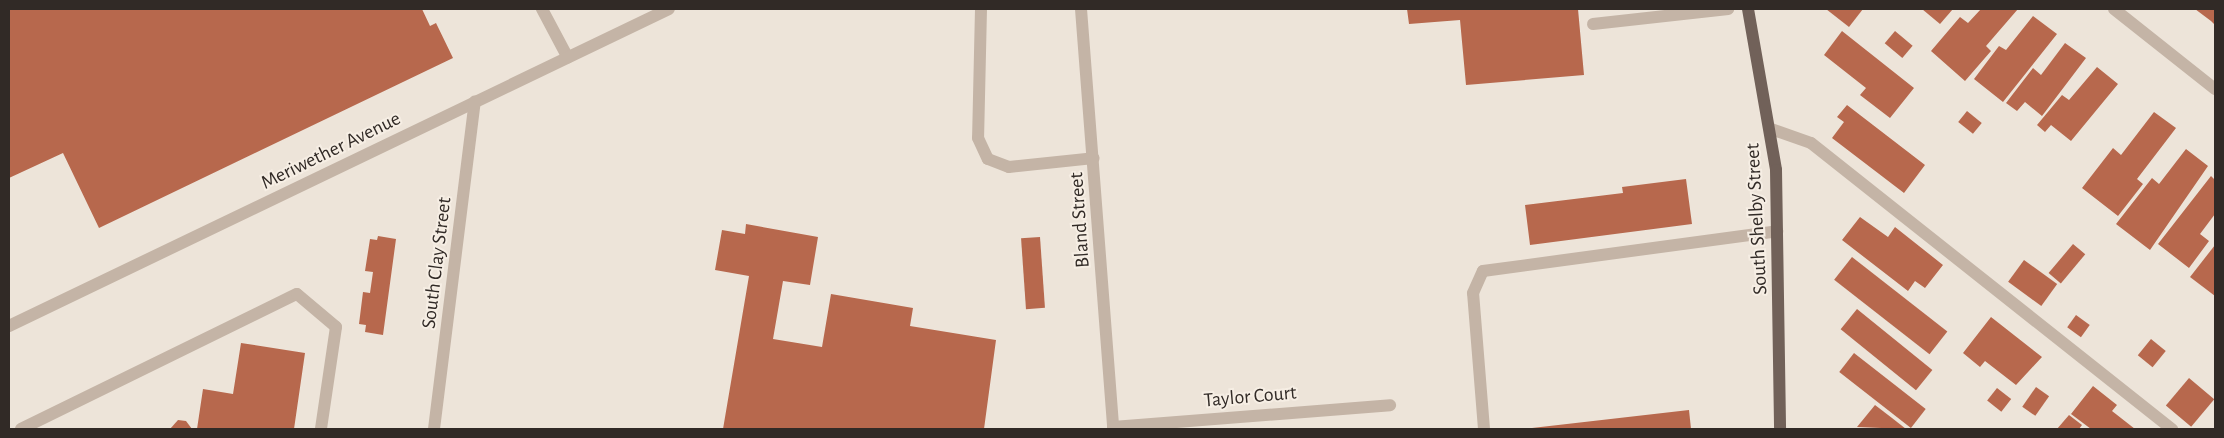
<!DOCTYPE html>
<html>
<head>
<meta charset="utf-8">
<style>
	body { margin:0 }
	#map { position:relative; width:2224px; height:438px; overflow:hidden; background:#ede4d9; font-family:"Alegreya Sans",sans-serif }
	div>[style] { position:absolute }
	[style*='--x'] { left:calc(var(--x)*1px); top:calc(var(--y)*1px); width:calc(var(--w)*1px); rotate:calc(var(--a)*1deg) }
	.building>* { inset:0; background:#b7684d; transform-origin:0 0 }
	.minor>* { height:12px; margin:-6px; padding:0 6px; transform-origin:6px; border-radius:6px; background:#c4b4a6 }
	.major>* { height:12px; margin:-6px; padding:0 6px; transform-origin:6px; border-radius:6px; background:#716159 }
	span { translate:-50% -50%; white-space:nowrap; text-align:center; line-height:1.15; -webkit-text-stroke:4px #f6eee4; paint-order:stroke }
	.street-label { font-size:20px; color:#312a26 }
	.frame { position:absolute; inset:0; border:10px solid #312a26; pointer-events:none }
</style>
</head>
<body>
<div id="map">
	<div class="building">
		<div style="clip-path:polygon(9px 9px,422px 9px,430px 26px,436px 23px,453px 58px,99px 228px,63px 153px,9px 178px)"></div>
		<div style="clip-path:polygon(1407px 9px,1578px 9px,1584px 75px,1466px 85px,1460px 20px,1409px 24px)"></div>
		<div style="clip-path:polygon(1826px 9px,1863px 9px,1849px 27px)"></div>
		<div style="clip-path:polygon(1922px 9px,1953px 9px,1940px 24px)"></div>
		<div style="clip-path:polygon(1981px 9px,2018px 9px,1986px 46px,1991px 51px,1965px 81px,1931px 51px,1960px 17px,1968px 23px)"></div>
		<div style="clip-path:polygon(2195px 9px,2215px 9px,2215px 25px,2211px 21px)"></div>
		<div style="clip-path:polygon(2033px 16px,2057px 34px,2003px 102px,1974px 79px,1999px 46px,2006px 50px)"></div>
		<div style="clip-path:polygon(1842px 31px,1914px 88px,1890px 118px,1860px 95px,1866px 88px,1824px 55px)"></div>
		<div style="left:1895px;top:31px;width:23px;height:16px;rotate:40deg"></div>
		<div style="clip-path:polygon(2065px 43px,2086px 58px,2042px 116px,2025px 102px,2017px 111px,2006px 103px,2033px 68px,2041px 75px)"></div>
		<div style="clip-path:polygon(2097px 67px,2118px 84px,2071px 141px,2051px 125px,2045px 132px,2037px 125px,2062px 95px,2069px 100px)"></div>
		<div style="clip-path:polygon(1847px 105px,1925px 165px,1904px 193px,1832px 138px,1844px 122px,1837px 117px)"></div>
		<div style="left:1967px;top:111px;width:19px;height:14px;rotate:39deg"></div>
		<div style="clip-path:polygon(2154px 112px,2176px 128px,2137px 179px,2143px 184px,2118px 216px,2082px 188px,2113px 148px,2121px 155px)"></div>
		<div style="clip-path:polygon(2186px 149px,2208px 166px,2150px 250px,2116px 224px,2152px 178px,2159px 184px)"></div>
		<div style="clip-path:polygon(2211px 176px,2215px 180px,2215px 214px,2200px 234px,2209px 241px,2189px 268px,2158px 244px)"></div>
		<div style="clip-path:polygon(1686px 179px,1692px 224px,1530px 245px,1525px 205px,1623px 193px,1622px 187px)"></div>
		<div style="clip-path:polygon(1860px 217px,1888px 237px,1895px 227px,1943px 265px,1925px 288px,1915px 281px,1908px 291px,1842px 240px)"></div>
		<div style="clip-path:polygon(746px 224px,818px 237px,810px 285px,783px 281px,773px 339px,822px 347px,831px 294px,913px 308px,910px 326px,996px 340px,984px 429px,723px 429px,749px 276px,715px 270px,722px 230px,745px 234px)"></div>
		<div style="clip-path:polygon(378px 236px,396px 239px,383px 335px,365px 332px,366px 325px,359px 324px,363px 292px,370px 293px,373px 272px,365px 271px,370px 239px,377px 240px)"></div>
		<div style="left:1040px;top:237px;width:71px;height:19px;rotate:86deg"></div>
		<div style="left:2073px;top:244px;width:16px;height:38px;rotate:40deg"></div>
		<div style="clip-path:polygon(2215px 245px,2215px 296px,2190px 277px)"></div>
		<div style="left:1852px;top:257px;width:121px;height:29px;rotate:38deg"></div>
		<div style="left:2024px;top:260px;width:41px;height:27px;rotate:36deg"></div>
		<div style="left:1857px;top:309px;width:97px;height:26px;rotate:39deg"></div>
		<div style="left:2076px;top:315px;width:17px;height:15px;rotate:36deg"></div>
		<div style="clip-path:polygon(1991px 317px,2042px 357px,2016px 385px,1985px 361px,1980px 367px,1963px 353px)"></div>
		<div style="left:2151px;top:339px;width:19px;height:21px;rotate:39deg"></div>
		<div style="clip-path:polygon(241px 343px,305px 353px,294px 429px,197px 429px,203px 389px,233px 394px)"></div>
		<div style="left:1854px;top:353px;width:91px;height:24px;rotate:38deg"></div>
		<div style="left:2189px;top:378px;width:33px;height:36px;rotate:40deg"></div>
		<div style="clip-path:polygon(2093px 386px,2117px 405px,2112px 411px,2135px 429px,2091px 429px,2071px 414px)"></div>
		<div style="left:2036px;top:387px;width:16px;height:24px;rotate:35deg"></div>
		<div style="left:1997px;top:388px;width:18px;height:16px;rotate:38deg"></div>
		<div style="clip-path:polygon(1875px 405px,1892px 418px,1906px 429px,1857px 427px)"></div>
		<div style="clip-path:polygon(1689px 410px,1691px 429px,1532px 429px,1532px 428px)"></div>
		<div style="clip-path:polygon(2069px 415px,2082px 425px,2079px 429px,2057px 429px)"></div>
		<div style="clip-path:polygon(178px 420px,186px 421px,192px 429px,170px 429px)"></div>
	</div>
	<div class="minor">
		<div style="--x:542;--y:9;--w:55;--a:62"></div>
		<div style="--x:981;--y:9;--w:129;--a:91.3"></div>
		<div style="--x:978;--y:138;--w:23;--a:65"></div>
		<div style="--x:988;--y:159;--w:22;--a:21"></div>
		<div style="--x:1009;--y:167;--w:85;--a:-6"></div>
		<div style="--x:1081;--y:9;--w:421;--a:85.6"></div>
		<div style="--x:2114;--y:9;--w:129;--a:38.4"></div>
		<div style="--x:1593;--y:24;--w:136;--a:-6.3"></div>
		<div style="--x:1771;--y:129;--w:42;--a:19.3"></div>
		<div style="--x:1811;--y:143;--w:461;--a:38.4"></div>
		<div style="--x:9;--y:326;--w:732;--a:-25.66"></div>
		<div style="--x:1113;--y:427;--w:278;--a:-4.5"></div>
		<div style="--x:21;--y:429;--w:307;--a:-26.1"></div>
		<div style="--x:297;--y:294;--w:51;--a:40.2"></div>
		<div style="--x:336;--y:327;--w:103;--a:98.4"></div>
		<div style="--x:434;--y:429;--w:330;--a:-82.9"></div>
		<div style="--x:1484;--y:429;--w:136;--a:-94.6"></div>
		<div style="--x:1473;--y:293;--w:24;--a:-66"></div>
		<div style="--x:1483;--y:271;--w:297;--a:-7.7"></div>
	</div>
	<div class="major">
		<div style="--x:1748;--y:9;--w:163;--a:80.1"></div>
		<div style="--x:1776;--y:170;--w:259;--a:89.1"></div>
	</div>
	<div class="street-label">
		<span style="left:331px;top:151px;rotate:-26deg">Meriwether Avenue</span>
		<span style="left:1757px;top:219px;rotate:-93deg">South Shelby Street</span>
		<span style="left:1080px;top:220px;rotate:-94deg">Bland Street</span>
		<span style="left:437px;top:263px;rotate:-83deg">South Clay Street</span>
		<span style="left:1250px;top:397px;rotate:-5deg">Taylor Court</span>
	</div>
	<div class="frame"></div>
</div>
</body>
</html>
